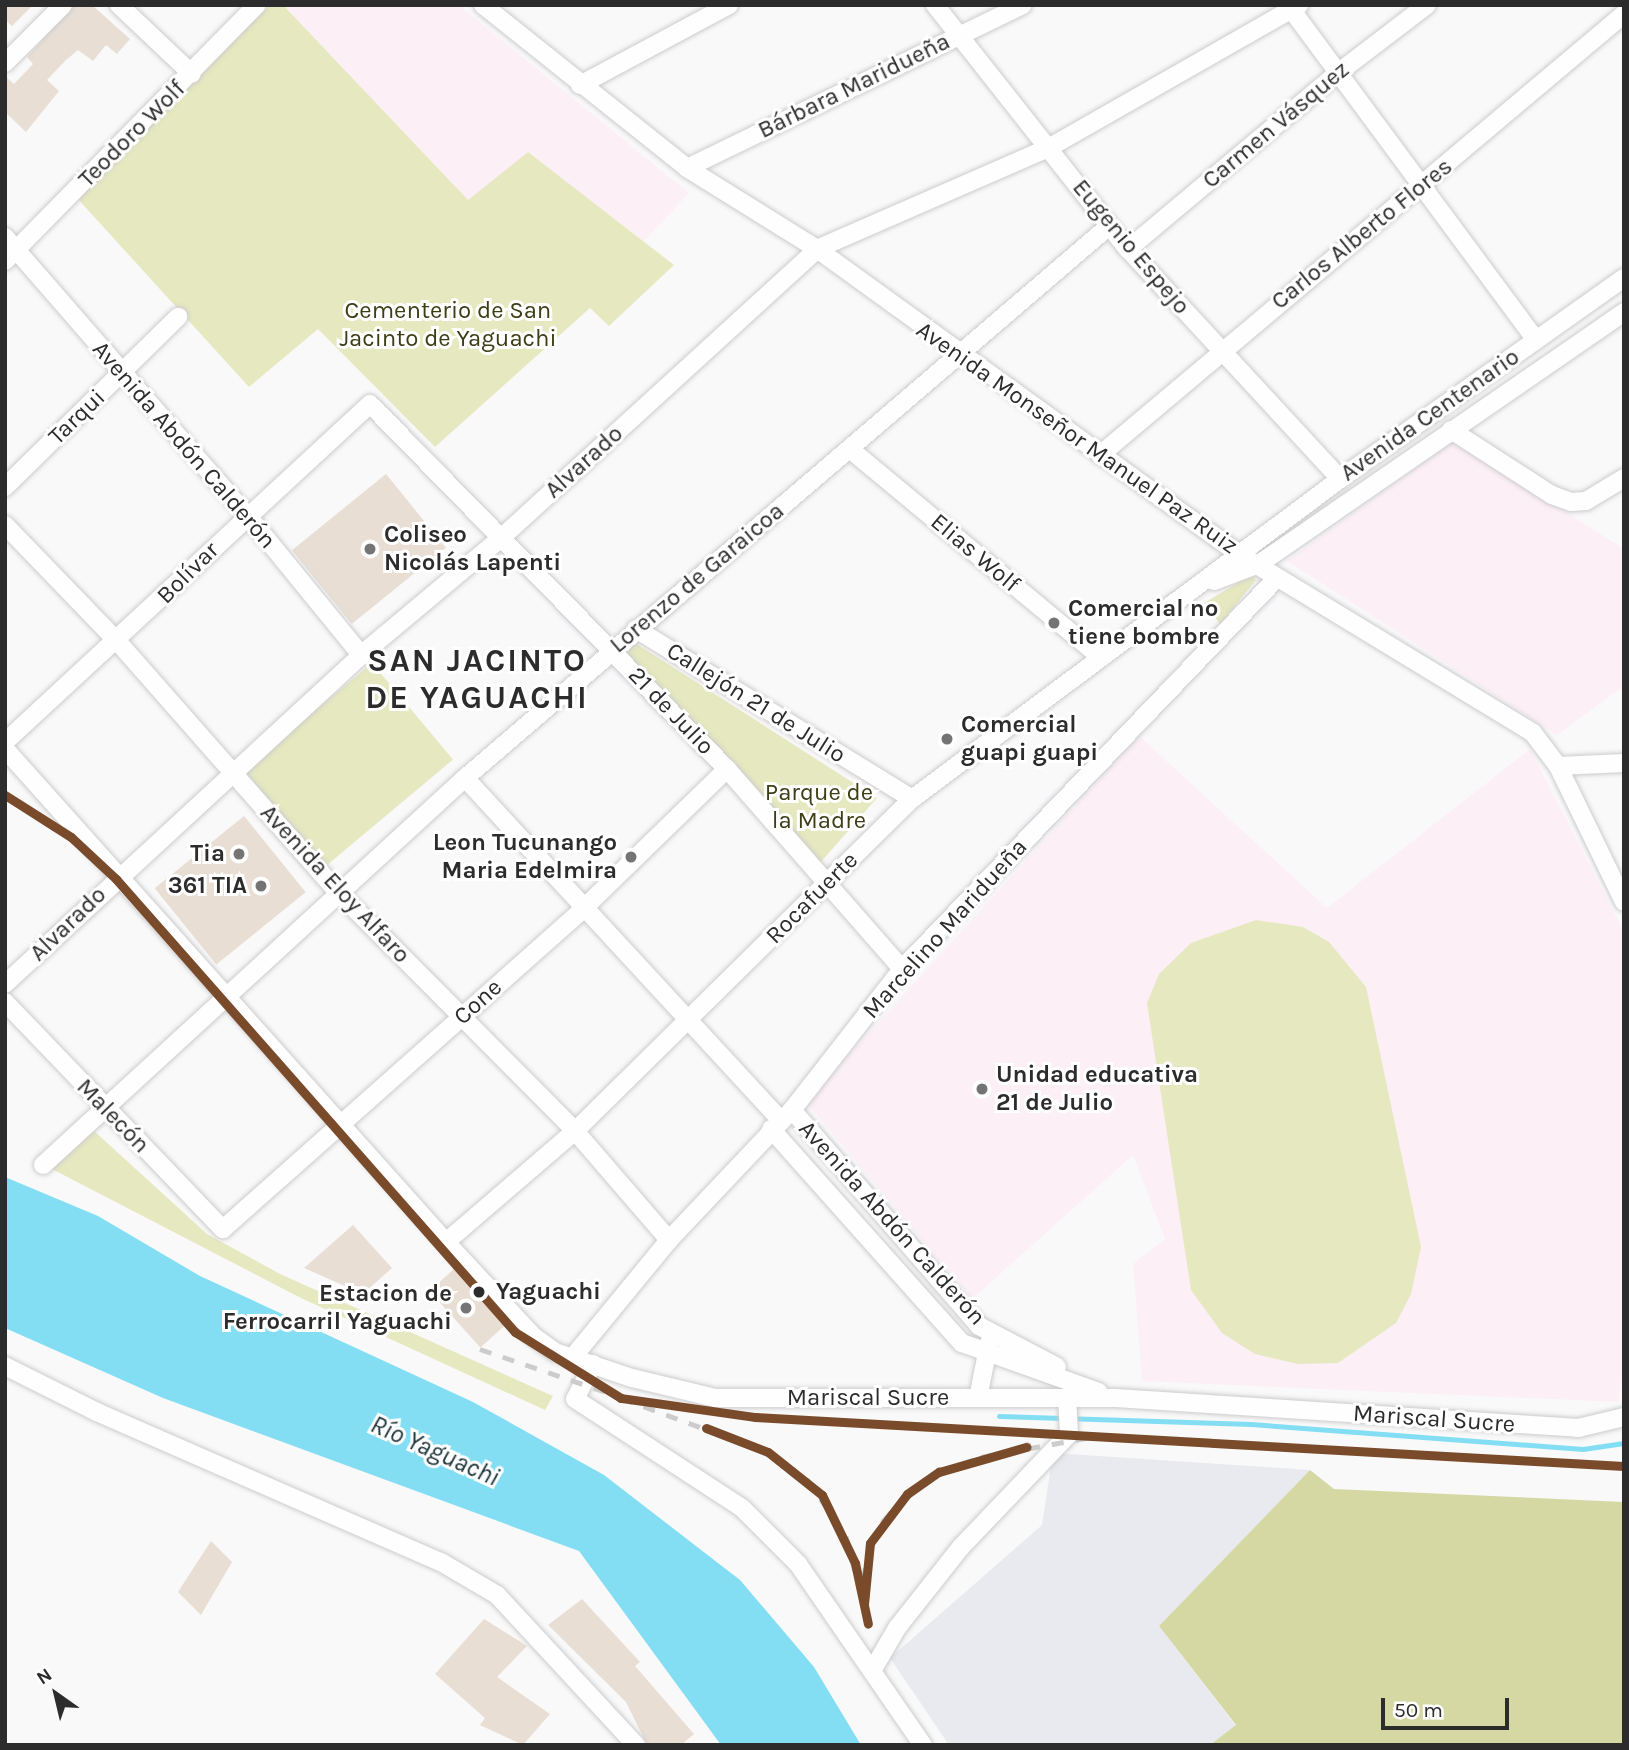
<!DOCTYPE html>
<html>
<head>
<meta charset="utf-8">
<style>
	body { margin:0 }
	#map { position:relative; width:1629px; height:1750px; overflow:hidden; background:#f9f9fa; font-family:Karla,sans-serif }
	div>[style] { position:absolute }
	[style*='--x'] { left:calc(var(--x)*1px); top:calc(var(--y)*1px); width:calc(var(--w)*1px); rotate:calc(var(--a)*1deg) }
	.built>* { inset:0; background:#e8eaef }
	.education>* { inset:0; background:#fceff6 }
	.green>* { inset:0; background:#e6e8c0; transform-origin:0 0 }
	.forest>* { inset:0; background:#d6d8a4 }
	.water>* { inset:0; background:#83def3 }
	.stream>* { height:5px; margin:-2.5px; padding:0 2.5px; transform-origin:2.5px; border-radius:2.5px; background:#83def3 }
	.building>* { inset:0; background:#e8ded4; transform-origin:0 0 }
	.roads { filter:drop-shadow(0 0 2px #cccccd) drop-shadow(0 0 2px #cccccd) }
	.minor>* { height:18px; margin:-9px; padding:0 9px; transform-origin:9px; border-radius:9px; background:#fefefe }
	.rail>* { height:5px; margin-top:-2.5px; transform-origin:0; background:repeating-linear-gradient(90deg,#cccccd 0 12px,transparent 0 24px) }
	.rail-1>* { height:9px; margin:-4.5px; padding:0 4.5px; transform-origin:4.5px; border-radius:4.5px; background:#7a4b2a }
	.dots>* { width:19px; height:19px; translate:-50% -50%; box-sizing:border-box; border:4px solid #fff; border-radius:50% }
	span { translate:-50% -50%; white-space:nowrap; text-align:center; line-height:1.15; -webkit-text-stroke:6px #fff; paint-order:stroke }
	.street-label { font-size:24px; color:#2c2c2d }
	.park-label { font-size:24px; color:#3d3e16 }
	.poi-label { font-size:24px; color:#2c2c2d; font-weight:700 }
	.left { translate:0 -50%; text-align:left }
	.right { translate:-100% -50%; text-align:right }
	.stop-label { font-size:24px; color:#2c2c2d; font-weight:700 }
	.water-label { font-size:26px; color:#1d3339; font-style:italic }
	.district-label { font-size:32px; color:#2c2c2d; font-weight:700; letter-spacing:2px }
	.frame { position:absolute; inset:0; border:7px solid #2c2c2d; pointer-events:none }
	.north { position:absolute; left:21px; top:1659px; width:70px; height:70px; -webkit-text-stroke:5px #fff; paint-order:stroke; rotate:326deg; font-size:19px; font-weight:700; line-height:28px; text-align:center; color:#2c2c2d }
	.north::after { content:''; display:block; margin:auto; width:24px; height:32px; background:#2c2c2d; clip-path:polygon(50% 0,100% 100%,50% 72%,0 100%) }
	.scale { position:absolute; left:1381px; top:1698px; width:128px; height:32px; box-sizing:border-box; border:4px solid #2c2c2d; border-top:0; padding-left:9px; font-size:21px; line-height:24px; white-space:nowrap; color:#2c2c2d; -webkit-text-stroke:5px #fff; paint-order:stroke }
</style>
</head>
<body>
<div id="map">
	<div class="built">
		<div style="clip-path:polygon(1053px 1453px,1310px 1470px,1159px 1626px,1236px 1726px,1210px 1745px,949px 1745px,890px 1658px,1042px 1525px)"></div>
	</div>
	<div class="education">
		<div style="clip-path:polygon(283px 5px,459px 5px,689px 193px,644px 241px,528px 153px,468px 200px)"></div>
		<div style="clip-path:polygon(1454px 441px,1624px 549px,1624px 686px,1557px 735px,1287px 561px)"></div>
		<div style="clip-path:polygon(1139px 736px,1327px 908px,1530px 749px,1624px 932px,1624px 1363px,1618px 1402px,1142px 1381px,1133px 1264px,1165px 1239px,1133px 1155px,972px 1299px,806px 1102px)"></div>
	</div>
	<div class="green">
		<div style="clip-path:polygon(270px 5px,283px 5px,468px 200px,528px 152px,674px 265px,609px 326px,590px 308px,435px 447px,318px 329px,249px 387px,77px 198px)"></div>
		<div style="clip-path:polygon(1251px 575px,1256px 580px,1220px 624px,1204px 603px)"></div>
		<div style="clip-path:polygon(635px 643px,877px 798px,820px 863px,627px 653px)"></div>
		<div style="left:372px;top:663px;width:126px;height:167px;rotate:50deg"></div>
		<div style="clip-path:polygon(1256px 920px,1303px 927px,1329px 942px,1366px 987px,1421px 1247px,1411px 1294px,1396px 1323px,1338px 1363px,1298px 1364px,1255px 1354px,1222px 1333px,1191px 1290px,1147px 1003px,1159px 974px,1191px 943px)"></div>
		<div style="clip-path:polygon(93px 1130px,207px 1234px,280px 1274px,553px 1396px,545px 1410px,301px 1298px,52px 1169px)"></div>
	</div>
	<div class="forest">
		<div style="clip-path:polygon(1310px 1470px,1334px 1489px,1624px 1502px,1624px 1745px,1210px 1745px,1236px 1725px,1159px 1626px)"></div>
	</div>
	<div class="water">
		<div style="clip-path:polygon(5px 1177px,98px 1216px,200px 1276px,473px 1402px,604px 1475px,740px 1580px,814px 1667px,861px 1745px,721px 1745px,579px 1551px,163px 1398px,5px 1328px)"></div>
	</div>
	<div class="stream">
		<div style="--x:999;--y:1416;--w:252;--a:1.8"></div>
		<div style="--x:1251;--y:1424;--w:333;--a:4.3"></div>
		<div style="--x:1583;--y:1449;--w:41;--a:-8.3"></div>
	</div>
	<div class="building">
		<div style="clip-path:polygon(5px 5px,33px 5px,12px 26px,5px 20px)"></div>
		<div style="clip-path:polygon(74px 5px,92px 5px,130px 39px,117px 54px,106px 45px,93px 61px,78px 50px,65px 61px,47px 80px,59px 91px,26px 132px,5px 112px,5px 76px,14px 84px,33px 64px,27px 57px)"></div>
		<div style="left:386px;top:474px;width:95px;height:121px;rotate:51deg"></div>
		<div style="left:244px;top:816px;width:98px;height:115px;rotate:51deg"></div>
		<div style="clip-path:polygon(353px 1225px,392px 1268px,363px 1294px,304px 1268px)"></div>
		<div style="left:454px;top:1269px;width:76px;height:33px;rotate:48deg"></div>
		<div style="clip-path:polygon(211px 1541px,232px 1562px,201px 1615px,178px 1592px)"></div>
		<div style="clip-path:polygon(582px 1599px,640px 1662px,635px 1666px,694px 1734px,681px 1745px,647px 1745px,626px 1702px,548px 1625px)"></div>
		<div style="clip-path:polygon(484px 1619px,527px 1646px,497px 1677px,550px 1714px,523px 1745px,480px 1725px,485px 1718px,435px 1674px)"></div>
	</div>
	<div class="roads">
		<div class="minor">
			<div style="--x:119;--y:5;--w:100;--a:43.4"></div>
			<div style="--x:483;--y:5;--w:261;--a:38.6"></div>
			<div style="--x:687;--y:168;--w:153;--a:31.9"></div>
			<div style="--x:817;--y:249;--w:521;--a:35.86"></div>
			<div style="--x:1239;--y:554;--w:344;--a:31.3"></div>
			<div style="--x:1533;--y:733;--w:41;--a:52.9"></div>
			<div style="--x:1558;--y:766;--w:151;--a:64.1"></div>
			<div style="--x:935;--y:5;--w:311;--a:51.7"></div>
			<div style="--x:1128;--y:249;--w:313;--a:47.3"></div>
			<div style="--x:1288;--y:5;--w:417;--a:53.5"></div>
			<div style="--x:5;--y:63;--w:82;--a:-45"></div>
			<div style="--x:580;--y:85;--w:169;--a:-28.2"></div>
			<div style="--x:687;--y:168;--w:373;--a:-25.9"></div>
			<div style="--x:5;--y:237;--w:369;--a:49"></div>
			<div style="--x:247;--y:515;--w:181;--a:50.8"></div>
			<div style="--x:1128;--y:249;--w:274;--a:-40"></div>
			<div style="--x:1338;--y:73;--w:112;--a:-37.4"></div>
			<div style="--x:5;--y:261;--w:359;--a:-45.5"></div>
			<div style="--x:1451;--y:430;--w:120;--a:32.8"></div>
			<div style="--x:1552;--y:495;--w:20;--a:20"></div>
			<div style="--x:1571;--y:502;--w:15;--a:-4"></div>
			<div style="--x:1586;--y:501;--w:44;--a:-31.2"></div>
			<div style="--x:851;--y:450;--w:322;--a:39.7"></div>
			<div style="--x:1100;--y:455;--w:685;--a:-40.08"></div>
			<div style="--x:5;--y:487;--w:243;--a:-44.5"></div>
			<div style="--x:5;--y:525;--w:163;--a:46"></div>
			<div style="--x:118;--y:642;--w:333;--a:48.7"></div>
			<div style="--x:338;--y:892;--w:337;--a:45.2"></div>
			<div style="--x:575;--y:1131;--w:144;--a:49.2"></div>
			<div style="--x:1214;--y:581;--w:48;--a:-20.7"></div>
			<div style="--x:1259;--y:564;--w:444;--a:-34.6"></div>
			<div style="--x:636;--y:629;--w:324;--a:31.6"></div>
			<div style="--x:5;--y:742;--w:497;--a:-42.8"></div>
			<div style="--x:370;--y:404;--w:511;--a:45.63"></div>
			<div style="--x:727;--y:769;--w:266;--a:48.8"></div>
			<div style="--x:5;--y:749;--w:661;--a:48.19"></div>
			<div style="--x:446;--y:1242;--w:128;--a:47.2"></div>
			<div style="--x:533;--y:1336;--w:27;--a:36"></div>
			<div style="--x:555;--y:1352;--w:81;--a:18.7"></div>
			<div style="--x:632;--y:1378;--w:86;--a:13.4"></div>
			<div style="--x:716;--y:1398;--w:400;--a:0"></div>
			<div style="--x:1116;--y:1398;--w:463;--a:3.7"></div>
			<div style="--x:1578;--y:1428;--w:47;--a:-13.4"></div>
			<div style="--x:1558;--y:766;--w:66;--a:-2.6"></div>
			<div style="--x:465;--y:778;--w:466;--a:47.3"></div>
			<div style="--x:5;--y:984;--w:485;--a:-42.7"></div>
			<div style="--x:361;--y:655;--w:182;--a:-39.9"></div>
			<div style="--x:501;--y:538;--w:428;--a:-42.4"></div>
			<div style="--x:817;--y:249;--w:254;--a:-23.6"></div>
			<div style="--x:1050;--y:147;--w:287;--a:-29.7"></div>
			<div style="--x:5;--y:1002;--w:315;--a:46.2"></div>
			<div style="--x:223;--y:1229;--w:482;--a:-41.6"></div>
			<div style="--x:583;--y:909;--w:201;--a:-44.2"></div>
			<div style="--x:792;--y:1110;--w:286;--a:49.1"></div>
			<div style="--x:979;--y:1326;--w:88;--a:27.7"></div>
			<div style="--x:771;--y:1129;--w:287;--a:48.3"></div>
			<div style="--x:962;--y:1343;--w:145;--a:19.7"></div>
			<div style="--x:43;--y:1165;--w:573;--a:-42.52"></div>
			<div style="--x:465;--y:778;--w:848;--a:-40.6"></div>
			<div style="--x:446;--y:1242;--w:170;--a:-40.7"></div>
			<div style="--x:575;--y:1131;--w:473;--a:-44.6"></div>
			<div style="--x:912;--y:799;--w:534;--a:-36.78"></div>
			<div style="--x:1340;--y:479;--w:348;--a:-35.3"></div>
			<div style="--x:573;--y:1357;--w:151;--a:-50.6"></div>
			<div style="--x:669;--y:1240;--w:179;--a:-46.6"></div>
			<div style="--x:792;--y:1110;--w:179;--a:-52"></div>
			<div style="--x:902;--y:969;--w:542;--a:-46.2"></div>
			<div style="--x:593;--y:1364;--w:39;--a:117"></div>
			<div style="--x:575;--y:1399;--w:199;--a:33.1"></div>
			<div style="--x:742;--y:1508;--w:79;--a:45"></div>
			<div style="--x:798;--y:1564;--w:220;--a:55.4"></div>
			<div style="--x:5;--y:1366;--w:103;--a:26.6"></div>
			<div style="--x:97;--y:1412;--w:375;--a:23.6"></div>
			<div style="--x:441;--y:1562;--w:65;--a:30.5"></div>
			<div style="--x:497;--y:1595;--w:205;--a:47.2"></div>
			<div style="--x:978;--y:1398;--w:56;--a:-78.7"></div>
			<div style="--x:872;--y:1671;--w:50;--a:-59.8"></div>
			<div style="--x:897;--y:1628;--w:103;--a:-51.7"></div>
			<div style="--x:961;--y:1547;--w:156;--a:-46.3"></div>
			<div style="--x:1069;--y:1434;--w:37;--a:-93"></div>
		</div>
	</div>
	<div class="rail">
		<div style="--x:480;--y:1349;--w:143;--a:18.8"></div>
		<div style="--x:621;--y:1398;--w:157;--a:20.2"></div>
		<div style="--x:768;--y:1452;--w:47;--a:34.7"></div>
		<div style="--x:807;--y:1479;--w:69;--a:55.6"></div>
		<div style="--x:846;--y:1536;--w:91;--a:76"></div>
		<div style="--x:863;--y:1580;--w:38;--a:-79"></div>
		<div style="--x:870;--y:1543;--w:26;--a:-59"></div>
		<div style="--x:883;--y:1521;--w:36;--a:-48"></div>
		<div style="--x:907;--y:1494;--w:39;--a:-35"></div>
		<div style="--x:939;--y:1472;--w:45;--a:-19.7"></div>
		<div style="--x:981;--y:1457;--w:112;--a:-10.3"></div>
	</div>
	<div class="rail-1">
		<div style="--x:5;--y:795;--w:78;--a:32.5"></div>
		<div style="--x:71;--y:837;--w:62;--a:43"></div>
		<div style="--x:116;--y:879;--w:604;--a:48.63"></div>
		<div style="--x:515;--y:1332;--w:125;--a:31.9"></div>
		<div style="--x:621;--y:1398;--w:135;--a:8.1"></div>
		<div style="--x:755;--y:1417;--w:870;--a:3.23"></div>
		<div style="--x:706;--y:1428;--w:66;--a:21.2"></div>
		<div style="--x:768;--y:1452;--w:69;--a:38.5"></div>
		<div style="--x:822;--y:1495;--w:76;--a:64.1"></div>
		<div style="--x:855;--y:1563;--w:62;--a:78"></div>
		<div style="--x:864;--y:1604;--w:61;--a:-84.4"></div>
		<div style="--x:870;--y:1543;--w:61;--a:-52.9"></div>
		<div style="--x:907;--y:1494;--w:39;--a:-35"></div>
		<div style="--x:939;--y:1472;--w:91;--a:-16"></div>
	</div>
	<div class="dots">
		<div style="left:370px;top:549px;background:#747475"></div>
		<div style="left:1054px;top:623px;background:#747475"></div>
		<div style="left:947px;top:739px;background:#747475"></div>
		<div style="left:239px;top:854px;background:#747475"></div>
		<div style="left:631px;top:857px;background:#747475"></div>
		<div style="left:261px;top:886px;background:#747475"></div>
		<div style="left:982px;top:1089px;background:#747475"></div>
		<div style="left:479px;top:1292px;background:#2c2c2d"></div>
		<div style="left:466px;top:1308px;background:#747475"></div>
	</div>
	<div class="street-label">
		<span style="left:854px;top:86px;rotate:-26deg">Bárbara Maridueña</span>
		<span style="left:1276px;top:125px;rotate:-40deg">Carmen Vásquez</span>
		<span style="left:132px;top:134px;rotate:-45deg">Teodoro Wolf</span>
		<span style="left:1362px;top:234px;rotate:-39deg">Carlos Alberto Flores</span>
		<span style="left:1131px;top:247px;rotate:50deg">Eugenio Espejo</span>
		<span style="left:1430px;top:415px;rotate:-35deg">Avenida Centenario</span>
		<span style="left:77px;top:417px;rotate:-44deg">Tarqui</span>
		<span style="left:1077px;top:438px;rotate:35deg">Avenida Monseñor Manuel Paz Ruiz</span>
		<span style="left:184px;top:445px;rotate:49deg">Avenida Abdón Calderón</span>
		<span style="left:584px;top:462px;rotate:-42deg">Alvarado</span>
		<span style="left:975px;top:553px;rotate:40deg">Elias Wolf</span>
		<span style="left:188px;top:573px;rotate:-45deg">Bolívar</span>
		<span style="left:697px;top:578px;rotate:-40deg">Lorenzo de Garaicoa</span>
		<span style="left:756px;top:703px;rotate:32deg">Callejón 21 de Julio</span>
		<span style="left:671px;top:711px;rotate:46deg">21 de Julio</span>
		<span style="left:335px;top:884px;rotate:47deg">Avenida Eloy Alfaro</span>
		<span style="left:812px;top:898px;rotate:-45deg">Rocafuerte</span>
		<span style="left:68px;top:924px;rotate:-44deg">Alvarado</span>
		<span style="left:945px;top:929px;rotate:-48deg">Marcelino Maridueña</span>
		<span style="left:478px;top:1002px;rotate:-42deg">Cone</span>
		<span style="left:113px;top:1116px;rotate:46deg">Malecón</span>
		<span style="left:892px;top:1223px;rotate:48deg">Avenida Abdón Calderón</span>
		<span style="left:868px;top:1398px">Mariscal Sucre</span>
		<span style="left:1434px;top:1419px;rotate:4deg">Mariscal Sucre</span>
	</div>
	<div class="park-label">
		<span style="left:448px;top:325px">Cementerio de San<br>Jacinto de Yaguachi</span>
		<span style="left:819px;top:807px">Parque de<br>la Madre</span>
	</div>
	<div class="poi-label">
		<span class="left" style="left:384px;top:549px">Coliseo<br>Nicolás Lapenti</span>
		<span class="left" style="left:1068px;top:623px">Comercial no<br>tiene bombre</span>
		<span class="left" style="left:961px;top:739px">Comercial<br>guapi guapi</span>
		<span class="right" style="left:617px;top:857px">Leon Tucunango<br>Maria Edelmira</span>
		<span class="right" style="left:225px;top:854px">Tia</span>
		<span class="right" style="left:247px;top:886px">361 TIA</span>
		<span class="left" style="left:996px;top:1089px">Unidad educativa<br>21 de Julio</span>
		<span class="right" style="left:452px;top:1308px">Estacion de<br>Ferrocarril Yaguachi</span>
	</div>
	<div class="stop-label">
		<span class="left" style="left:496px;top:1292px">Yaguachi</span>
	</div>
	<div class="water-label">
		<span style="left:435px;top:1451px;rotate:24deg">Río Yaguachi</span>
	</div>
	<div class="district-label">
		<span style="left:477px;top:680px">SAN JACINTO<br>DE YAGUACHI</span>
	</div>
	<div class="frame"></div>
	<div class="north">N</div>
	<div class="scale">50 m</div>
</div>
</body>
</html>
